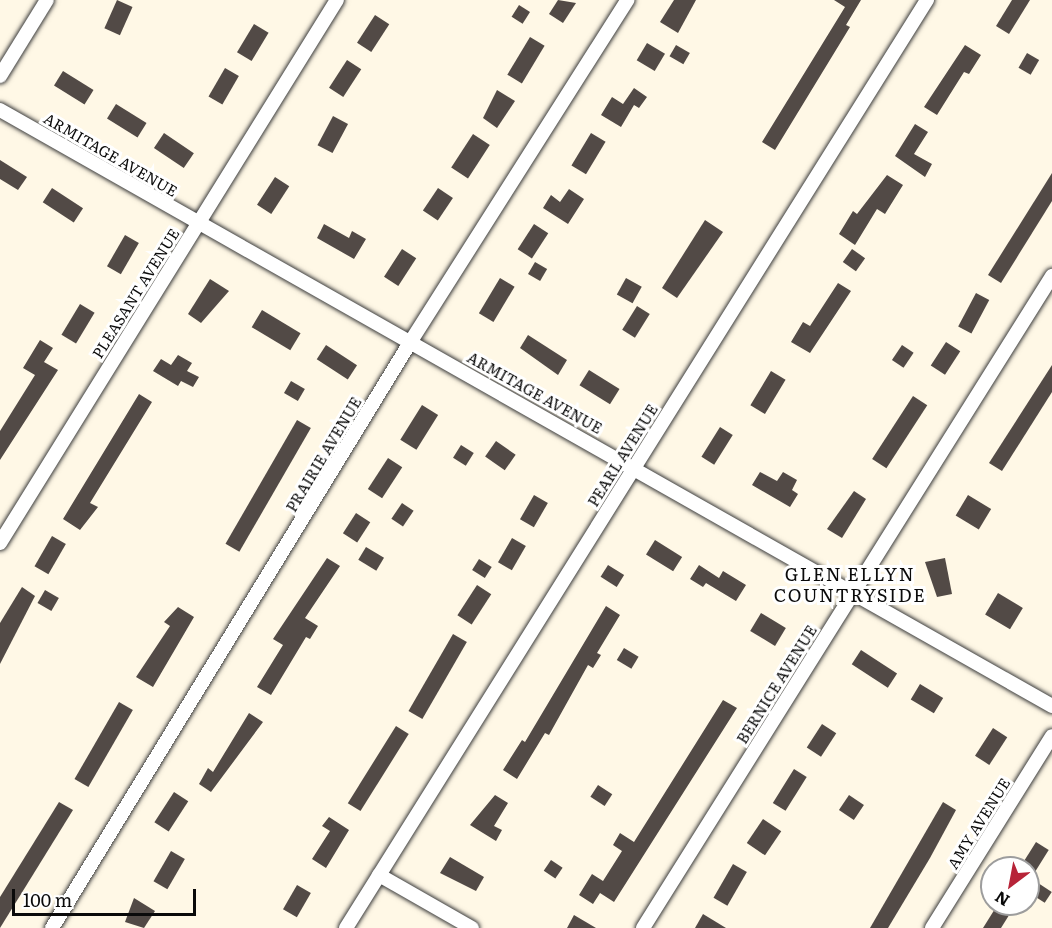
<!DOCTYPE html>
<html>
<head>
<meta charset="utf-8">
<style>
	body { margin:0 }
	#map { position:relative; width:1052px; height:928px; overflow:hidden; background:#fff8e6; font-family:Literata,serif }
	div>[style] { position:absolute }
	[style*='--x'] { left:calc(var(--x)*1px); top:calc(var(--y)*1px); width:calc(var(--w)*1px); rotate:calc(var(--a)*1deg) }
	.building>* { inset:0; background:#524a46; transform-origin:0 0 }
	.roads { filter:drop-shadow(0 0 2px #3d3d3d) drop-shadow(0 0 2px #3d3d3d) }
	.street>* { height:14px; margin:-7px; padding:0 7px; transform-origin:7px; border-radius:7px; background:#fff }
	span { translate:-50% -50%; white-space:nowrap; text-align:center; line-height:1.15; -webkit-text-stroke:6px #fff; paint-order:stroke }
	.street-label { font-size:15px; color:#0a0a0a }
	.quarter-label { font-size:18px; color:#0a0a0a; letter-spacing:1.5px }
	.north { position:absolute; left:980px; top:856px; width:60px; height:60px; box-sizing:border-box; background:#fff; border:2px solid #9d9d9d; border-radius:50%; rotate:212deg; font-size:16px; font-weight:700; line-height:24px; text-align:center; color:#0a0a0a }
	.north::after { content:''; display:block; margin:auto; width:21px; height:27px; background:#b72438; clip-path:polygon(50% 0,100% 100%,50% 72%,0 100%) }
	.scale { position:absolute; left:12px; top:889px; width:184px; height:27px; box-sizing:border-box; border:3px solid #0a0a0a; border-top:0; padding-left:8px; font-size:18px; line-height:21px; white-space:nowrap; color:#0a0a0a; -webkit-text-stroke:4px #fff; paint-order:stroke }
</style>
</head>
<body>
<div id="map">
	<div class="building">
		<div style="left:117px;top:0;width:17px;height:31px;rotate:24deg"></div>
		<div style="clip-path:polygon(558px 0,576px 3px,563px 23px,549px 14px)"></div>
		<div style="clip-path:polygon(674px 0,696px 0,678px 33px,660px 22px)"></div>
		<div style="clip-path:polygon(834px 0,861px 0,846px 25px,850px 27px,775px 150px,762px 142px,845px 7px)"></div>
		<div style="clip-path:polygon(1012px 0,1030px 0,1009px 34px,996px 26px)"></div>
		<div style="left:519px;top:5px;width:13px;height:14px;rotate:32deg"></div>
		<div style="left:375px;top:15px;width:17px;height:33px;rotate:33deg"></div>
		<div style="left:254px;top:24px;width:17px;height:33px;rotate:31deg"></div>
		<div style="left:530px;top:37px;width:17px;height:44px;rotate:31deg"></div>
		<div style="left:647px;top:43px;width:21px;height:20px;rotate:31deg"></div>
		<div style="left:676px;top:45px;width:16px;height:13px;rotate:30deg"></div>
		<div style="clip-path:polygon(965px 45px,981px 55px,969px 74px,964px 72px,937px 115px,924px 107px)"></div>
		<div style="left:1027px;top:53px;width:14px;height:17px;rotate:30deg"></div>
		<div style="left:347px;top:60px;width:17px;height:33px;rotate:33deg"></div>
		<div style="left:225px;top:68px;width:16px;height:33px;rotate:30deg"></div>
		<div style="left:63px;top:71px;width:36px;height:17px;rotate:32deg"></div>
		<div style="clip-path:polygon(634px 88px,647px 97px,639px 108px,634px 105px,621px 127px,601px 115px,612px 97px,623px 104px)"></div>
		<div style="clip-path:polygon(497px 90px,515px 101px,497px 128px,483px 118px)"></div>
		<div style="left:116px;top:104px;width:36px;height:17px;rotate:32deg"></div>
		<div style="left:333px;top:116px;width:17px;height:33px;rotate:28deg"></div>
		<div style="clip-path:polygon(915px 124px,928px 132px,914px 154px,932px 164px,925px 177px,895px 156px)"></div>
		<div style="left:164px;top:133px;width:36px;height:18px;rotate:34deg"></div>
		<div style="left:591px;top:133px;width:17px;height:38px;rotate:31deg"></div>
		<div style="left:473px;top:134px;width:20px;height:40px;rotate:33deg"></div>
		<div style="clip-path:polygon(0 160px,27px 177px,18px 190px,0 179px)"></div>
		<div style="clip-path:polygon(1052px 173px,1052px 201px,1001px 283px,988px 275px)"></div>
		<div style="clip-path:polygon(887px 175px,903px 185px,885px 214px,877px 209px,855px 245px,839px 234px,853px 211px,857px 214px)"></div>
		<div style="left:275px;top:177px;width:17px;height:33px;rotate:33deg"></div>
		<div style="left:52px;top:188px;width:37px;height:17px;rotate:33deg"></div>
		<div style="left:438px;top:188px;width:18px;height:27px;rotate:34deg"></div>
		<div style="clip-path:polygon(569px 189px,584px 199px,568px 224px,543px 208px,551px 195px,560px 202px)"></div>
		<div style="clip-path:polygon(705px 220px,723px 232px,677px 298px,662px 288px)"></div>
		<div style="clip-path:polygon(324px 224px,349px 238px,352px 231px,366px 239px,354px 259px,317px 238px)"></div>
		<div style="left:534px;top:224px;width:17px;height:30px;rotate:33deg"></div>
		<div style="left:125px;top:235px;width:16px;height:36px;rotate:30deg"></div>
		<div style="left:402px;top:249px;width:17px;height:33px;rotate:33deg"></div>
		<div style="left:852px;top:249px;width:16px;height:16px;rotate:35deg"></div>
		<div style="left:535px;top:262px;width:14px;height:14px;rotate:30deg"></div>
		<div style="left:500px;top:278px;width:17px;height:41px;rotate:31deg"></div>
		<div style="left:626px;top:278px;width:18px;height:19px;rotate:29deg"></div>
		<div style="clip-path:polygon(210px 279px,229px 291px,201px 323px,188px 314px)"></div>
		<div style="clip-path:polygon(838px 283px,851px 291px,810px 353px,791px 342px,803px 322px,810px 326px)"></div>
		<div style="left:976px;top:293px;width:15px;height:38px;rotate:28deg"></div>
		<div style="left:80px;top:304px;width:17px;height:36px;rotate:31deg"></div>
		<div style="left:637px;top:306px;width:15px;height:28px;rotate:32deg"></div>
		<div style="left:262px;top:310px;width:45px;height:20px;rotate:31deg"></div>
		<div style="clip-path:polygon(528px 335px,567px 360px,558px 375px,520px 348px)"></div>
		<div style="clip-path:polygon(40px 340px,53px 348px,44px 362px,58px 370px,0 460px,0 431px,35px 375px,23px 368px)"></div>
		<div style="left:946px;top:342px;width:17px;height:28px;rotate:33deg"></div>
		<div style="left:326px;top:345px;width:37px;height:17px;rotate:33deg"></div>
		<div style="left:902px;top:345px;width:14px;height:18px;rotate:34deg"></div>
		<div style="clip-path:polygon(178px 355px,192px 363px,187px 371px,199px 377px,193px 387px,181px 381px,178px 386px,153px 371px,161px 359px,171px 365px)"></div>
		<div style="clip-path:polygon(1052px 365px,1052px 392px,1002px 471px,989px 463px)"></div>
		<div style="left:589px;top:370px;width:36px;height:18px;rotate:32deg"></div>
		<div style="left:771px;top:371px;width:17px;height:40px;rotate:31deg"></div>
		<div style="left:291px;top:381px;width:16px;height:14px;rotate:30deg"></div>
		<div style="clip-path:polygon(139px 394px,152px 402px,90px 503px,98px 507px,80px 530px,63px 519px)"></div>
		<div style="left:913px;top:396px;width:17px;height:75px;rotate:33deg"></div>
		<div style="left:422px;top:405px;width:19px;height:41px;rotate:32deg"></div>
		<div style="left:297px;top:420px;width:16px;height:143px;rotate:30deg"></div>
		<div style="left:720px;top:427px;width:15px;height:35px;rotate:32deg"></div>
		<div style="left:496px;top:441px;width:24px;height:19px;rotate:35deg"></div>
		<div style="left:461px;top:445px;width:15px;height:15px;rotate:32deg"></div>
		<div style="left:388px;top:458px;width:17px;height:37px;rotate:33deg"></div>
		<div style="clip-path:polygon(760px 472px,777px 481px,783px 472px,797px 480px,792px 490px,798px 494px,790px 507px,752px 485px)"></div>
		<div style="clip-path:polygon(854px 491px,866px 499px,842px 538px,827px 529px)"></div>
		<div style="left:534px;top:495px;width:16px;height:28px;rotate:30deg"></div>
		<div style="left:968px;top:495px;width:27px;height:24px;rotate:31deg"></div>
		<div style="left:402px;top:503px;width:14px;height:19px;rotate:34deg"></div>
		<div style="left:356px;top:513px;width:17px;height:24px;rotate:33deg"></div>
		<div style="left:52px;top:536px;width:16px;height:35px;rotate:30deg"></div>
		<div style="left:512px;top:538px;width:16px;height:28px;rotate:30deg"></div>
		<div style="left:655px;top:540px;width:32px;height:17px;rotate:32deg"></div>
		<div style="left:366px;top:547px;width:21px;height:15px;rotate:31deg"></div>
		<div style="clip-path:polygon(327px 558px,340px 566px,305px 618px,318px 626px,310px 639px,306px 637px,271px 695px,257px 687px,283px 645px,273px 639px)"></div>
		<div style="clip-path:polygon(945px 558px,952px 594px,937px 597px,925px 562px)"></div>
		<div style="left:479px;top:559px;width:15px;height:13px;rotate:32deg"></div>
		<div style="left:608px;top:565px;width:19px;height:14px;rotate:32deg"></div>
		<div style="clip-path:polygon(699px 565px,719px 578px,723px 571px,746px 585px,736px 601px,706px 583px,703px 587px,690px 579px)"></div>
		<div style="left:477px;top:585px;width:17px;height:36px;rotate:33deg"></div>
		<div style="clip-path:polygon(22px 587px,35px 596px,0 664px,0 623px)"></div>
		<div style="left:45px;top:590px;width:16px;height:15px;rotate:30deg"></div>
		<div style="left:998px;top:593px;width:29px;height:25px;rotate:31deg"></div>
		<div style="clip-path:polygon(606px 606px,620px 615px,597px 653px,601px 655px,593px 668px,588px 665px,549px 735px,545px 733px,517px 779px,503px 770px,522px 740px,525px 742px)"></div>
		<div style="clip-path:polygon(178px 607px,194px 617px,153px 687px,136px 677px,170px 626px,164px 622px)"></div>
		<div style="left:761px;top:613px;width:29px;height:21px;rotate:31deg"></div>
		<div style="left:453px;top:634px;width:16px;height:89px;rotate:30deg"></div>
		<div style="left:624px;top:648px;width:17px;height:14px;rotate:31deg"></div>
		<div style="left:861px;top:650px;width:43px;height:17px;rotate:33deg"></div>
		<div style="left:920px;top:684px;width:27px;height:18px;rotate:31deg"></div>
		<div style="clip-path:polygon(723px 700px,737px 708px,614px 902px,600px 893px,593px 904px,579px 895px,592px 874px,603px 881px,622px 851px,613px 845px,620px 833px,634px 842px)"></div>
		<div style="left:119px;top:702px;width:16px;height:89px;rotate:30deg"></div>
		<div style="clip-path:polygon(249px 713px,263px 722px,211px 792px,199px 784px,208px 768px,213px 772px)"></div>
		<div style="left:822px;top:724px;width:17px;height:28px;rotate:33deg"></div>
		<div style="left:396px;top:726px;width:15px;height:91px;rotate:32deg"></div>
		<div style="left:993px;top:728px;width:17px;height:33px;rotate:33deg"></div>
		<div style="left:794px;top:769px;width:15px;height:40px;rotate:32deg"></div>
		<div style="left:598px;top:785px;width:17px;height:14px;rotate:33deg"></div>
		<div style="left:174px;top:792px;width:17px;height:36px;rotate:33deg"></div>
		<div style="clip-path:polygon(495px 795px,508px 803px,494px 826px,502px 830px,496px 841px,470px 825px)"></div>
		<div style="left:849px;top:795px;width:18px;height:18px;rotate:34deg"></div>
		<div style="clip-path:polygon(59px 802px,73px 810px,0 928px,0 897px)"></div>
		<div style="clip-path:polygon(943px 802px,956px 810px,930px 858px,888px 928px,870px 928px)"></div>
		<div style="clip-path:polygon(329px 817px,349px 830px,326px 868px,312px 859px,330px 831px,322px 826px)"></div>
		<div style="left:763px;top:819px;width:22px;height:29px;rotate:34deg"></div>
		<div style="left:1036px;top:842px;width:15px;height:29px;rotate:32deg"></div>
		<div style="left:171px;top:851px;width:16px;height:35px;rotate:30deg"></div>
		<div style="clip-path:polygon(450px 857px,484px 877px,476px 891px,440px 873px)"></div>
		<div style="left:551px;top:860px;width:14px;height:13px;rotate:34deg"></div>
		<div style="left:733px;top:864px;width:16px;height:39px;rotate:30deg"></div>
		<div style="left:1035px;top:881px;width:20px;height:13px;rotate:33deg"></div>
		<div style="left:297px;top:885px;width:16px;height:28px;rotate:30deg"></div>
		<div style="clip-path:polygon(134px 898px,155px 911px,144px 928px,125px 922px)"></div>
		<div style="clip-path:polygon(998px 904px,1016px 904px,1001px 928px,983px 928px)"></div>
		<div style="clip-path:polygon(703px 914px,726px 928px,695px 928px)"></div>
		<div style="clip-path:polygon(574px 915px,596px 928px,567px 928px)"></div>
	</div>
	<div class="roads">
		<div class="street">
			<div style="--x:0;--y:76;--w:89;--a:-58.3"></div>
			<div style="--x:0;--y:110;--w:1209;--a:29.53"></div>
			<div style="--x:0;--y:543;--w:639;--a:-58.18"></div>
			<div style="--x:379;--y:875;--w:107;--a:29.7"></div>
			<div style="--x:52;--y:928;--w:688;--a:-58.55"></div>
			<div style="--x:411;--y:341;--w:404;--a:-57.6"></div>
			<div style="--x:346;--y:928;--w:1095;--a:-57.95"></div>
			<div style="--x:643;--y:928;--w:770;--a:-57.9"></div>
			<div style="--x:932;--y:928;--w:226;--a:-58"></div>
		</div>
	</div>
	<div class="street-label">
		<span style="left:111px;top:154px;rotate:30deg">ARMITAGE AVENUE</span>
		<span style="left:135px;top:293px;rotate:-58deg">PLEASANT AVENUE</span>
		<span style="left:535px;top:392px;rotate:29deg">ARMITAGE AVENUE</span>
		<span style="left:323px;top:454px;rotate:-59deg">PRAIRIE AVENUE</span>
		<span style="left:622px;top:455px;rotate:-58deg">PEARL AVENUE</span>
		<span style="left:776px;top:684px;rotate:-58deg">BERNICE AVENUE</span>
		<span style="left:978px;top:823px;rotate:-58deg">AMY AVENUE</span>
	</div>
	<div class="quarter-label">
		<span style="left:850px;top:585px">GLEN ELLYN<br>COUNTRYSIDE</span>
	</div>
	<div class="north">N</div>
	<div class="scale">100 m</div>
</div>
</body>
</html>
